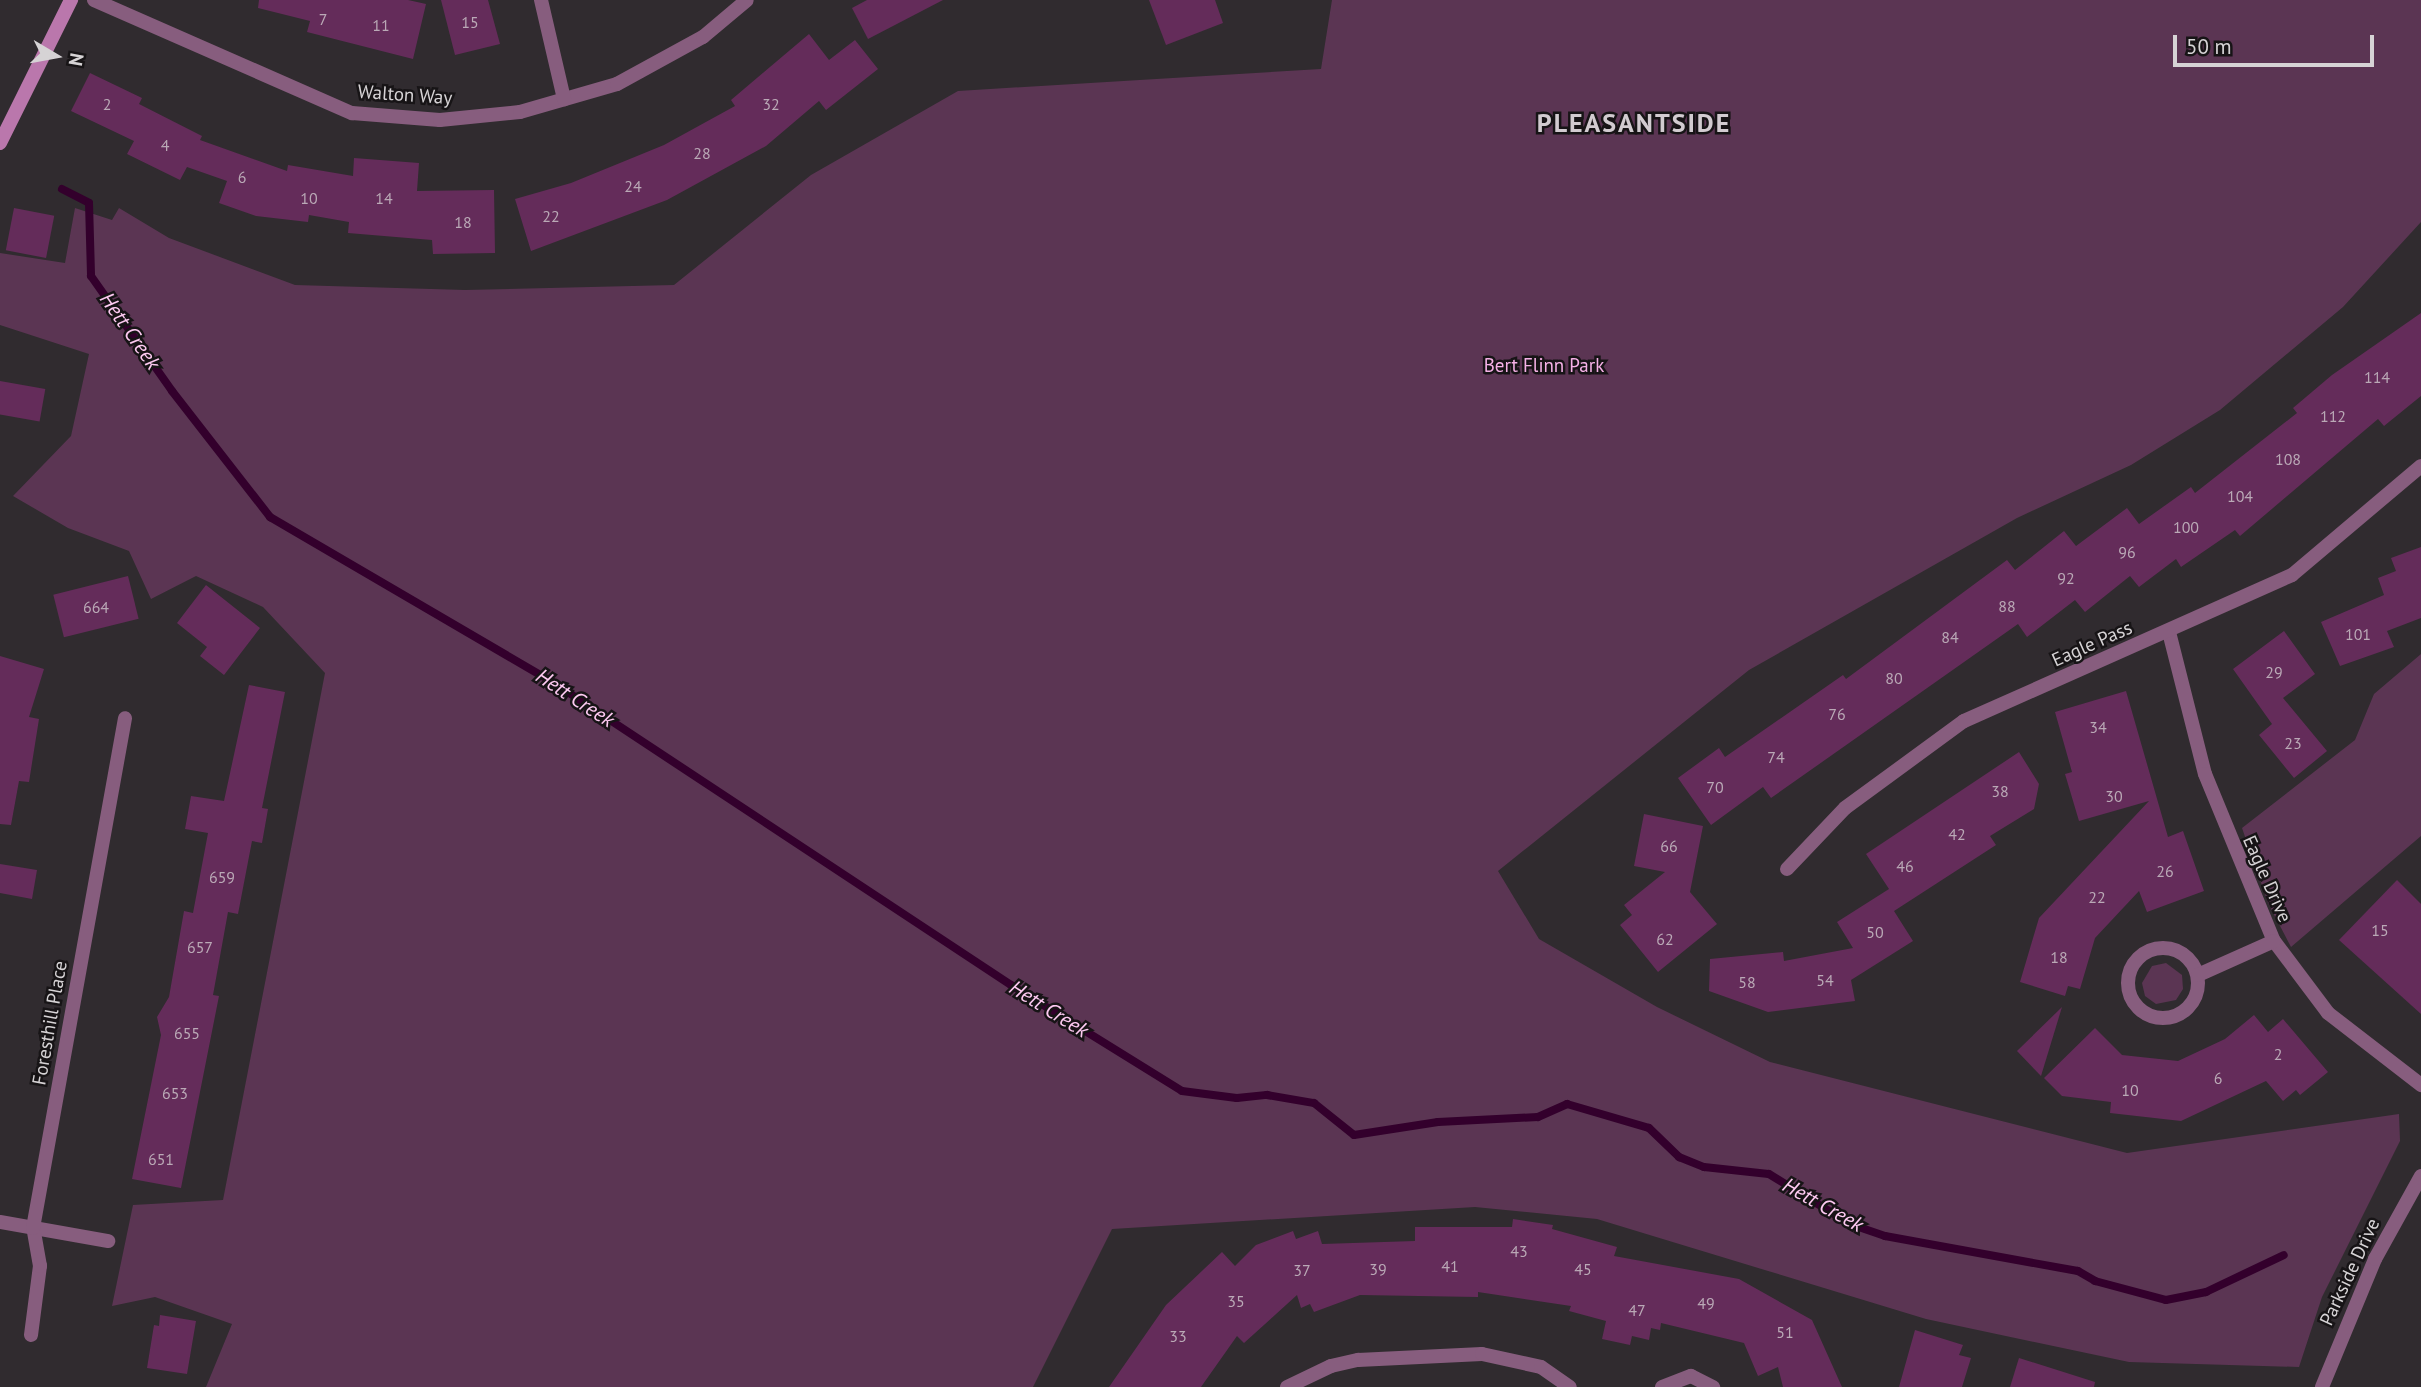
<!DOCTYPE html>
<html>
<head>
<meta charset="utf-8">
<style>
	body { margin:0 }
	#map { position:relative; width:2421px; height:1387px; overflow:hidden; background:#302b2f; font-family:"PT Sans",sans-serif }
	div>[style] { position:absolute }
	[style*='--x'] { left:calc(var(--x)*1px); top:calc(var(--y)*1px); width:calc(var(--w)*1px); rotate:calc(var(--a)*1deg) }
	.green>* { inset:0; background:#5b3553 }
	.stream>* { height:8px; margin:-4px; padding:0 4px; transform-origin:4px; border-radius:4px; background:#33002c }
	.building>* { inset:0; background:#642c5a; transform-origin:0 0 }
	.street>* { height:14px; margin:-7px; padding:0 7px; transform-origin:7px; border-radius:7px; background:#875d7e }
	.street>.ring { margin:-7px; padding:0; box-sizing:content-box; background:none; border:14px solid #875d7e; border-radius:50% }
	.secondary>* { height:14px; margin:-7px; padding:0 7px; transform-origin:7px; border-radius:7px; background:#ba77ac }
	span { translate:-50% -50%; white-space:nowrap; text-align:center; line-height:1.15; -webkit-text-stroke:5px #171416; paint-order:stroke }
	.number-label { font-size:16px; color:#baa9b6 }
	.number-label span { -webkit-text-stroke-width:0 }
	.street-label { font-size:19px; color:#d6d3d5 }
	.park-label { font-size:19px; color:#f6b1e7 }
	.water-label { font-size:21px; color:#fecaf2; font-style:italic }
	.district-label { font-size:26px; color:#d2cbd0; font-weight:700; letter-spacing:2px }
	.north { position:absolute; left:21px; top:21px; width:70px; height:70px; -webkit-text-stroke:5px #171416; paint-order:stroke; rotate:100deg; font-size:19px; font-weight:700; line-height:28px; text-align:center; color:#d6d3d5 }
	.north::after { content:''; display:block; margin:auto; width:24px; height:32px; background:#d6d3d5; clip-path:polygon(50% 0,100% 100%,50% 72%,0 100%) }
	.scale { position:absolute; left:2173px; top:35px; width:201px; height:32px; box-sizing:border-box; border:4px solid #d6d3d5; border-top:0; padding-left:9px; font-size:21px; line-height:24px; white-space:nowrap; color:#d6d3d5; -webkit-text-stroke:5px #171416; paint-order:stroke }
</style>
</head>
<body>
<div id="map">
	<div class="green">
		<div style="clip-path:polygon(1332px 0,2421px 0,2421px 222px,2343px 307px,2220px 410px,2131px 465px,2017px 518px,1749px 670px,1498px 871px,1539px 939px,1657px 1007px,1770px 1062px,2127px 1153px,2399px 1114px,2400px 1141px,2322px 1297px,2299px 1367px,2129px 1362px,1926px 1319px,1597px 1219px,1475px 1207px,1112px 1229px,1033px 1387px,206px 1387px,232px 1324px,155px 1297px,112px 1306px,133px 1205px,223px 1200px,325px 673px,263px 607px,196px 576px,151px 599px,129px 551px,68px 528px,13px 496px,71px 436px,89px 354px,0 325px,0 253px,65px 263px,75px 208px,112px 220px,119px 208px,169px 238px,295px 285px,465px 290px,674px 285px,811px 175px,958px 91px,1321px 69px)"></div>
		<div style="clip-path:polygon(2421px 654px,2421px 836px,2291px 947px,2268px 903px,2242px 828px,2355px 740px,2374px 694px)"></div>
		<div style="clip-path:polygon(2166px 963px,2182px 975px,2183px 989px,2176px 1000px,2156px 1004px,2145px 996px,2142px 983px,2152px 966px)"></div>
	</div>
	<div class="stream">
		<div style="--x:62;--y:189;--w:30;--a:27"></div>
		<div style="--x:89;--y:203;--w:73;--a:88.4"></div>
		<div style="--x:91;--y:276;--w:141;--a:54.8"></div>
		<div style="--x:172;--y:391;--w:160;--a:52.1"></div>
		<div style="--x:270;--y:517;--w:329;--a:30.3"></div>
		<div style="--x:554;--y:683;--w:548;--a:33.46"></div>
		<div style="--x:1011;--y:985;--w:201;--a:31.8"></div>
		<div style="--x:1182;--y:1091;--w:55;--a:7.3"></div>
		<div style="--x:1237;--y:1098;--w:30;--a:-6"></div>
		<div style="--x:1267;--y:1095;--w:48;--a:9.7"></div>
		<div style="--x:1314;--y:1103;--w:51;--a:38.7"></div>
		<div style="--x:1354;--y:1135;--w:85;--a:-8.8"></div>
		<div style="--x:1438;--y:1122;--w:100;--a:-2.9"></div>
		<div style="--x:1538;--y:1117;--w:32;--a:-24"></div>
		<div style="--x:1567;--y:1104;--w:85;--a:16.3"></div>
		<div style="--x:1649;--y:1128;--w:42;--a:44"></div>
		<div style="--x:1679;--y:1157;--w:27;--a:22"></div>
		<div style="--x:1704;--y:1167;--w:65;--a:6.1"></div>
		<div style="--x:1769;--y:1174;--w:95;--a:31.7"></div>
		<div style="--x:1850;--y:1224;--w:37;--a:19"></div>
		<div style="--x:1885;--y:1236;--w:196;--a:10.3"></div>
		<div style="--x:2078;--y:1271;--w:20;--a:30"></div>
		<div style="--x:2095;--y:1281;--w:73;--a:15"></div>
		<div style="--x:2166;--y:1300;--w:41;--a:-11.3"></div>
		<div style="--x:2206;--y:1292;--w:86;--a:-25.4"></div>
	</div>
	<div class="building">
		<div style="clip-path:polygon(259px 0,408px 0,426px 4px,413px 59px,307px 32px,310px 21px,258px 8px)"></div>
		<div style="clip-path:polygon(441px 0,488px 0,500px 44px,455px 55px)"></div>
		<div style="clip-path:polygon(867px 0,943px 0,868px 39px,852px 8px)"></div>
		<div style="clip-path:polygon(1149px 0,1215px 0,1223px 23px,1166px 45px)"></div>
		<div style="clip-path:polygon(809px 34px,829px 60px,855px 40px,878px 69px,826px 110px,819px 101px,766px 146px,667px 200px,531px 251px,515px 199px,571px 183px,664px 145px,735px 106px,731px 100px)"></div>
		<div style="clip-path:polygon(90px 73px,142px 98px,139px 104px,202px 136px,200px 140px,287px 171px,288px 165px,353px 176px,354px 158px,419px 163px,417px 191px,494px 190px,495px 253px,433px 254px,432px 240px,348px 233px,349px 222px,309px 215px,308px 222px,256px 216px,219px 203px,227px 181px,187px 167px,180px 180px,127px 154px,134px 141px,71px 111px)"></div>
		<div style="left:14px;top:208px;width:41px;height:43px;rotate:11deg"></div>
		<div style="clip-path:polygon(2421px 313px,2421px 396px,2384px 426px,2378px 419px,2240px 536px,2235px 530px,2181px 567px,2176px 559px,2139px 587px,2130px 576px,2085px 612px,2075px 600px,2027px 637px,2018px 624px,1771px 798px,1763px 787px,1711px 825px,1678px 778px,1719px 748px,1725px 757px,1843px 675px,1846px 679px,2007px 560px,2015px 570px,2064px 531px,2076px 546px,2127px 508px,2139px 524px,2191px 487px,2195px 493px,2297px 413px,2293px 408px,2332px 375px)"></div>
		<div style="left:0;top:381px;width:46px;height:33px;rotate:10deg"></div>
		<div style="clip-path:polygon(2421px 547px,2421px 618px,2387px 631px,2394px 647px,2340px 666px,2321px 622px,2384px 595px,2378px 578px,2396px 571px,2391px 558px)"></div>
		<div style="left:128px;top:576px;width:44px;height:77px;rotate:76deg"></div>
		<div style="clip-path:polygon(206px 585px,260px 628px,224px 675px,200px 656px,207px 647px,177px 623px)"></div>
		<div style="clip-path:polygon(2284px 631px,2315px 674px,2283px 698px,2327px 751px,2294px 778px,2259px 735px,2272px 724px,2233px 669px)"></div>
		<div style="clip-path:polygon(0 656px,44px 669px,29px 717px,39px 719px,29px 782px,19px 781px,11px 825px,0 824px)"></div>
		<div style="clip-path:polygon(249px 685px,285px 692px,262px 808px,268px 809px,262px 843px,252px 841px,238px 914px,228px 912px,213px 995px,219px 996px,181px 1188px,132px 1179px,161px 1035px,157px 1017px,169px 997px,184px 911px,193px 913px,208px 833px,185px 829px,191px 796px,224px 801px)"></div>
		<div style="clip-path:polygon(2126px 691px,2168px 837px,2183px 831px,2204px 891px,2147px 912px,2139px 891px,2095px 938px,2080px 989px,2068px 986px,2065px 996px,2020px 982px,2039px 918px,2149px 801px,2079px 821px,2065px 774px,2072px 772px,2055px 712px)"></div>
		<div style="clip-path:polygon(2019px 752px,2039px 784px,2034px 809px,1990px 836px,1996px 845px,1894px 911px,1913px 941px,1851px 980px,1855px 1001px,1768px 1012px,1709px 991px,1710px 959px,1783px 952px,1784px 961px,1853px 948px,1837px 922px,1889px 889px,1866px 854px)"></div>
		<div style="clip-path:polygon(1644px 814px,1703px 826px,1690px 892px,1717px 924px,1658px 972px,1620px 925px,1632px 915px,1624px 905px,1665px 872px,1634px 866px)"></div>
		<div style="clip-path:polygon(0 864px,37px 870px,32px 899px,0 893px)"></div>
		<div style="clip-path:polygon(2397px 880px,2421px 904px,2421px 1014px,2339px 940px)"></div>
		<div style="clip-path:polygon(2062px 1007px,2041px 1076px,2017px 1051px)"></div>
		<div style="clip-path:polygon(2254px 1015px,2268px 1032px,2283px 1019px,2328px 1072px,2300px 1095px,2296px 1090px,2283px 1101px,2266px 1081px,2181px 1121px,2110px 1113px,2111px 1102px,2062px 1096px,2044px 1078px,2095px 1028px,2122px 1055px,2178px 1061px,2225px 1039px)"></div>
		<div style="clip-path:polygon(1513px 1219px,1553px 1225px,1552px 1229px,1617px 1247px,1614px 1256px,1739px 1279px,1812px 1320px,1842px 1387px,1783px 1387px,1778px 1367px,1758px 1376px,1744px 1343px,1661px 1323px,1660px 1330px,1651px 1328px,1649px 1340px,1632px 1336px,1630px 1345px,1602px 1339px,1606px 1321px,1569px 1311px,1571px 1306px,1478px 1292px,1478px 1297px,1360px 1295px,1314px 1312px,1310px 1304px,1301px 1308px,1297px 1295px,1244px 1343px,1237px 1336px,1201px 1387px,1109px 1387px,1166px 1305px,1222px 1252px,1235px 1266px,1256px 1245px,1293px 1231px,1296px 1239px,1318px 1231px,1322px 1244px,1415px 1241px,1415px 1227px,1512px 1227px)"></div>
		<div style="clip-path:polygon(160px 1315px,196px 1321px,187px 1374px,147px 1368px,154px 1325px,159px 1326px)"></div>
		<div style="clip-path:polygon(1915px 1330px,1963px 1345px,1959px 1355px,1971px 1358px,1962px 1387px,1899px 1387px)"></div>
		<div style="clip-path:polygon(2019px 1358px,2095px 1382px,2094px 1387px,2010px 1387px)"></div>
	</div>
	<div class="street">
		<div style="--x:94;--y:0;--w:282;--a:23.7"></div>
		<div style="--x:352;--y:113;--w:88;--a:4.5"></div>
		<div style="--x:440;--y:120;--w:80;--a:-5.7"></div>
		<div style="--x:520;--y:112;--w:101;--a:-16.1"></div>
		<div style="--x:617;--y:84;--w:98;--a:-28.7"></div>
		<div style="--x:703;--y:37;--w:57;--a:-40.1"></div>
		<div style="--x:541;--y:0;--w:102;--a:76.9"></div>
		<div style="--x:2169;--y:632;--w:146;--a:75.8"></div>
		<div style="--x:2205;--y:774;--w:181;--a:67.6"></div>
		<div style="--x:2274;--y:941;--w:90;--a:53.1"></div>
		<div style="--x:2328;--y:1013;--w:118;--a:37.7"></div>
		<div style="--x:1787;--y:869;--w:84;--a:-46.4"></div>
		<div style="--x:1845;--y:808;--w:147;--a:-36.2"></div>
		<div style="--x:1964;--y:721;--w:359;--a:-24"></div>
		<div style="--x:2292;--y:575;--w:169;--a:-40.2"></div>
		<div class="ring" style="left:2128px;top:948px;width:56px;height:56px"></div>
		<div style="--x:2198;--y:975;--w:83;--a:-24.1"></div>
		<div style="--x:0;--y:1222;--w:110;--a:10"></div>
		<div style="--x:31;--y:1335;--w:70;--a:-82.6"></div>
		<div style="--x:40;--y:1266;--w:39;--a:-100"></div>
		<div style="--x:33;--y:1228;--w:518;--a:-79.77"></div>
		<div style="--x:1287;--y:1387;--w:49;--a:-25.5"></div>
		<div style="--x:1331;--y:1366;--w:28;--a:-13"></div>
		<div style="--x:1358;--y:1360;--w:124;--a:-2.8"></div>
		<div style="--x:1482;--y:1354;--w:60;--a:12.4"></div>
		<div style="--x:1541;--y:1367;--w:35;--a:35"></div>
		<div style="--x:1662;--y:1387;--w:31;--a:-21"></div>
		<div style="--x:1691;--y:1376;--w:25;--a:27"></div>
		<div style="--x:2322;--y:1387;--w:139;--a:-67.5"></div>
		<div style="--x:2375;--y:1259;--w:95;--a:-61"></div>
	</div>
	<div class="secondary">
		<div style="--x:0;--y:143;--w:160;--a:-63.6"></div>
	</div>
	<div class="number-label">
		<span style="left:323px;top:19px">7</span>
		<span style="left:470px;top:22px">15</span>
		<span style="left:381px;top:25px">11</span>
		<span style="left:107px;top:104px">2</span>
		<span style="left:771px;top:104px">32</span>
		<span style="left:165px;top:145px">4</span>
		<span style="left:702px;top:153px">28</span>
		<span style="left:242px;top:177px">6</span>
		<span style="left:633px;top:186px">24</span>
		<span style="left:309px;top:198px">10</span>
		<span style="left:384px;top:198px">14</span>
		<span style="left:551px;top:216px">22</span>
		<span style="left:463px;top:222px">18</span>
		<span style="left:2377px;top:377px">114</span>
		<span style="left:2333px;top:416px">112</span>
		<span style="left:2288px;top:459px">108</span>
		<span style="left:2240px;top:496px">104</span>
		<span style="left:2186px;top:527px">100</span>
		<span style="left:2127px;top:552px">96</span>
		<span style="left:2066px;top:578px">92</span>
		<span style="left:2007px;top:606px">88</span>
		<span style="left:96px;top:607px">664</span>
		<span style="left:2358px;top:634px">101</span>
		<span style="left:1950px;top:637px">84</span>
		<span style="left:2274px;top:672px">29</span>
		<span style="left:1894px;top:678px">80</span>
		<span style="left:1837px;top:714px">76</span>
		<span style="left:2098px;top:727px">34</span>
		<span style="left:2293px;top:743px">23</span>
		<span style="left:1776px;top:757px">74</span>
		<span style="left:1715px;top:787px">70</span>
		<span style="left:2000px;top:791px">38</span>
		<span style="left:2114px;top:796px">30</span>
		<span style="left:1957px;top:834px">42</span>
		<span style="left:1669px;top:846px">66</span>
		<span style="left:1905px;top:866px">46</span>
		<span style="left:2165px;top:871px">26</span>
		<span style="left:222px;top:877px">659</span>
		<span style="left:2097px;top:897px">22</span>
		<span style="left:2380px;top:930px">15</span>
		<span style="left:1875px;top:932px">50</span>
		<span style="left:1665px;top:939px">62</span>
		<span style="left:200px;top:947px">657</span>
		<span style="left:2059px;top:957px">18</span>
		<span style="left:1825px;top:980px">54</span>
		<span style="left:1747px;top:982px">58</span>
		<span style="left:187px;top:1033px">655</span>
		<span style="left:2278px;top:1054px">2</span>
		<span style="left:2218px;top:1078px">6</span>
		<span style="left:2130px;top:1090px">10</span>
		<span style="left:175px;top:1093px">653</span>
		<span style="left:161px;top:1159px">651</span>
		<span style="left:1519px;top:1251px">43</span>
		<span style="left:1450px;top:1266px">41</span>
		<span style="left:1378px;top:1269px">39</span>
		<span style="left:1583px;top:1269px">45</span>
		<span style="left:1302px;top:1270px">37</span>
		<span style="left:1236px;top:1301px">35</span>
		<span style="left:1706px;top:1303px">49</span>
		<span style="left:1637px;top:1310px">47</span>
		<span style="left:1785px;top:1332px">51</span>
		<span style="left:1178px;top:1336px">33</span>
	</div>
	<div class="street-label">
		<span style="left:405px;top:95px;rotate:4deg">Walton Way</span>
		<span style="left:2092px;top:644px;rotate:-24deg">Eagle Pass</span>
		<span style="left:2267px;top:879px;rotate:66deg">Eagle Drive</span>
		<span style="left:50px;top:1023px;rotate:-80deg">Foresthill Place</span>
		<span style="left:2350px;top:1272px;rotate:-65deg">Parkside Drive</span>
	</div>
	<div class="park-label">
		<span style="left:1544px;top:366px">Bert Flinn Park</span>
	</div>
	<div class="water-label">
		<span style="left:130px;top:331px;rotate:55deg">Hett Creek</span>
		<span style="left:575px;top:698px;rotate:33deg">Hett Creek</span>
		<span style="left:1049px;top:1009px;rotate:32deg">Hett Creek</span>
		<span style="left:1823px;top:1205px;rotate:29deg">Hett Creek</span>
	</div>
	<div class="district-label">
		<span style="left:1634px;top:123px">PLEASANTSIDE</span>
	</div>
	<div class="north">N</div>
	<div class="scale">50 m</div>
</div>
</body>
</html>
